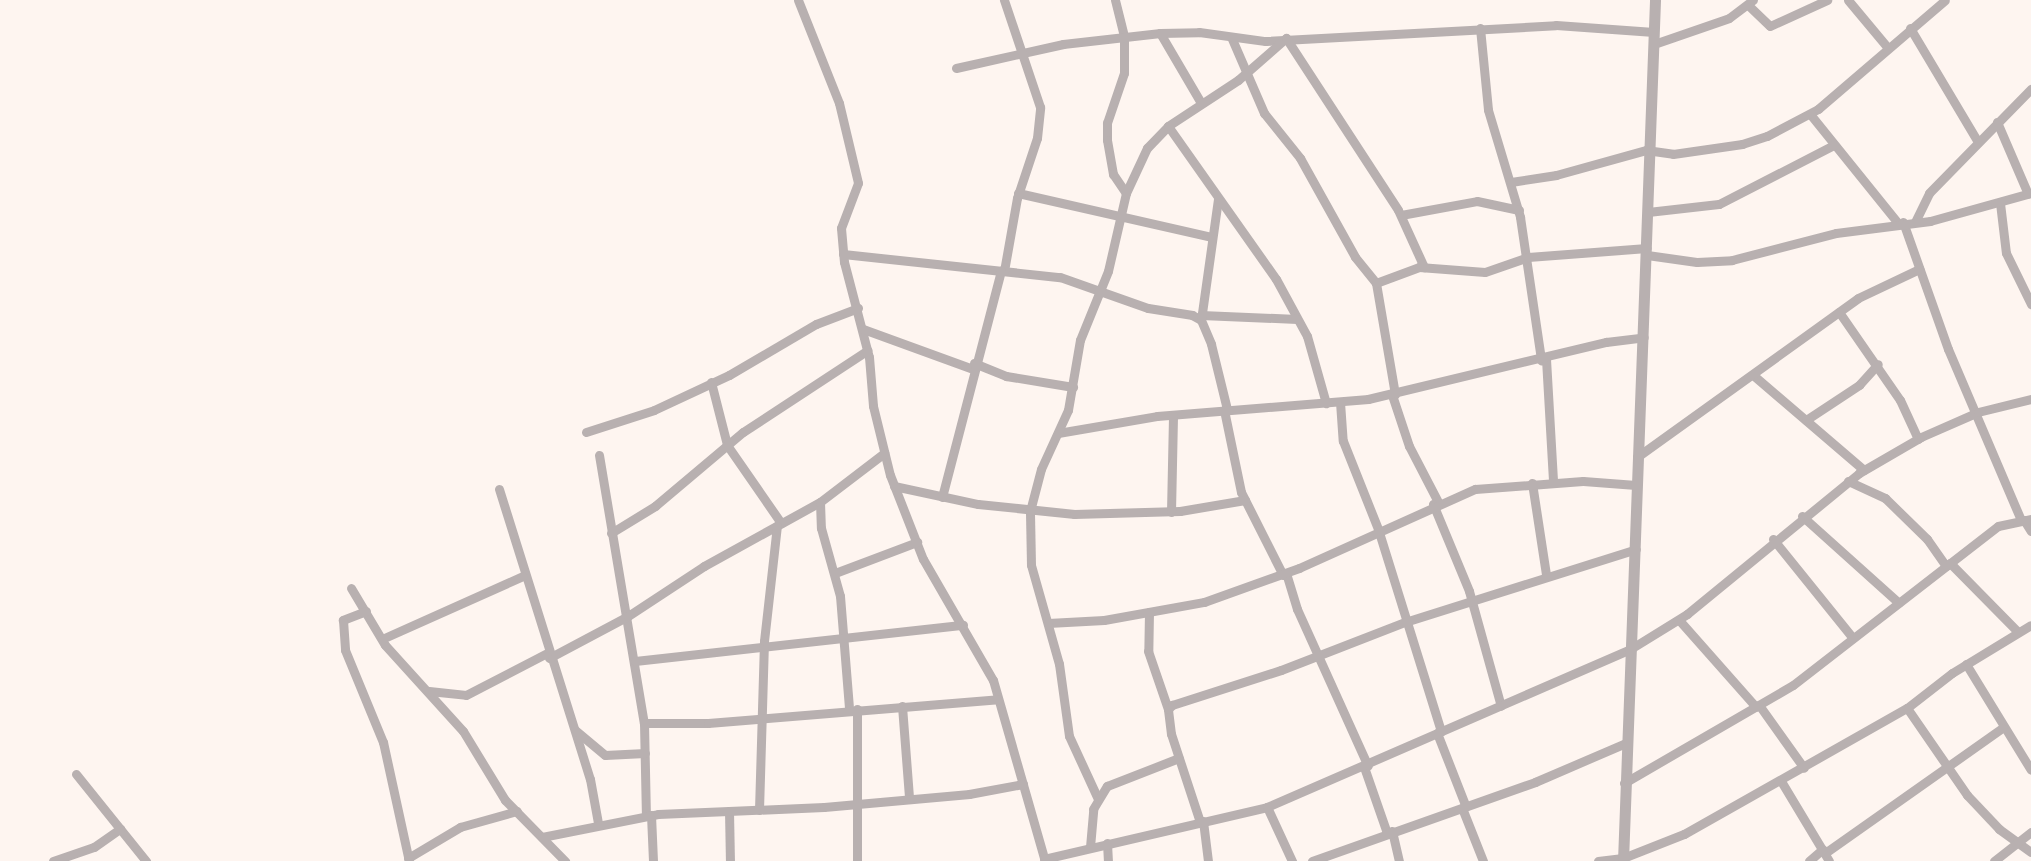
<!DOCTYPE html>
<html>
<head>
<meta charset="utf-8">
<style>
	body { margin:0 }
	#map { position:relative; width:2031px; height:861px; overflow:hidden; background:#fef5f0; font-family:Bitter,serif }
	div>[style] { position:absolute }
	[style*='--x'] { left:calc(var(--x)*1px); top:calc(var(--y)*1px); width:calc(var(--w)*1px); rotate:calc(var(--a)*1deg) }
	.minor>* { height:9px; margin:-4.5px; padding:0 4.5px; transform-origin:4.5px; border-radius:4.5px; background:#b8b0b0 }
	.tertiary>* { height:11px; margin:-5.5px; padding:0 5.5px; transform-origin:5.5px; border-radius:5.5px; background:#b8b0b0 }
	span { translate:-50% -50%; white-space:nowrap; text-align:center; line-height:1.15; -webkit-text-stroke:4px #fef5f0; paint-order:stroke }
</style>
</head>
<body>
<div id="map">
	<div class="minor">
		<div style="--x:798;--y:0;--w:111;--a:68.3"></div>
		<div style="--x:839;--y:103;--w:82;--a:76.6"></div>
		<div style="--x:858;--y:183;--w:48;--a:110.7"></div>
		<div style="--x:841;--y:228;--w:34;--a:85"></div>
		<div style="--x:844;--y:262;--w:98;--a:75.3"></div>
		<div style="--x:869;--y:357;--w:49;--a:85.3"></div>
		<div style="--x:873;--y:406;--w:71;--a:76.2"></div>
		<div style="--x:890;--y:475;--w:90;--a:68.6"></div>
		<div style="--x:923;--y:559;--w:140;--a:60"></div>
		<div style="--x:993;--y:680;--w:188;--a:74"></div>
		<div style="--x:1115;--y:0;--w:38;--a:76"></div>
		<div style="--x:1124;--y:37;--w:36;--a:90"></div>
		<div style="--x:1124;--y:73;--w:53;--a:108.8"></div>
		<div style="--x:1107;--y:123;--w:17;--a:90"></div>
		<div style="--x:1107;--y:140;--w:35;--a:80"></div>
		<div style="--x:1113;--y:174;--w:23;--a:56"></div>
		<div style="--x:1848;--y:0;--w:62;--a:50.2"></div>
		<div style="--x:1748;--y:5;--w:30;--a:44"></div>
		<div style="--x:1770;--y:26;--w:63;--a:-24.5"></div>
		<div style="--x:1480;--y:28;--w:82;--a:84.4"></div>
		<div style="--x:1488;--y:110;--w:112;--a:73.3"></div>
		<div style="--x:1520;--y:217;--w:145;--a:81.6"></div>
		<div style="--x:1910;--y:28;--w:133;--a:59.2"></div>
		<div style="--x:1160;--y:33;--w:81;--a:59.6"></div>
		<div style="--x:1232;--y:39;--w:81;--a:66.6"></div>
		<div style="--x:1264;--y:113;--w:58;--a:51.3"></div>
		<div style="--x:1300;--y:158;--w:113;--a:60.9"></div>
		<div style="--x:1355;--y:257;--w:33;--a:51"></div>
		<div style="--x:1376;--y:283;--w:113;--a:80.3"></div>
		<div style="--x:1654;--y:44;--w:79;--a:-19.1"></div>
		<div style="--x:1729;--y:18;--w:30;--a:-37"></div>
		<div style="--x:956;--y:68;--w:110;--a:-12.6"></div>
		<div style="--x:1063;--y:44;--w:98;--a:-6.5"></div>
		<div style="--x:1160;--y:33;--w:39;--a:-1"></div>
		<div style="--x:1199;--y:32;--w:67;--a:7.8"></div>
		<div style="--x:1265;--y:41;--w:291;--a:-3.1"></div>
		<div style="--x:1556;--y:25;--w:98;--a:4.1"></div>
		<div style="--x:1810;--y:114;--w:140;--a:51.1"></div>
		<div style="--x:1997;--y:122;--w:78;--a:66.7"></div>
		<div style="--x:1168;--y:126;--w:187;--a:54.8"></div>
		<div style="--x:1276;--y:279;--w:65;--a:61.5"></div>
		<div style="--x:1307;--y:336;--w:70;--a:74.2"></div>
		<div style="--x:1511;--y:182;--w:46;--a:-8.8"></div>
		<div style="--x:1556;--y:175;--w:93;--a:-15.5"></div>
		<div style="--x:1646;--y:150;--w:27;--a:8"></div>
		<div style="--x:1673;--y:154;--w:70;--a:-8.2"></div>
		<div style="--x:1742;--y:144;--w:26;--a:-18"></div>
		<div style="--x:1767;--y:136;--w:58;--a:-27.9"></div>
		<div style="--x:1818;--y:109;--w:167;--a:-40.6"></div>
		<div style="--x:1018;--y:193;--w:198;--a:12.8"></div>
		<div style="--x:2000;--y:203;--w:50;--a:83.2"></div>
		<div style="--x:2006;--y:253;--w:57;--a:63.9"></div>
		<div style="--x:1648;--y:212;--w:71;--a:-6.4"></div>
		<div style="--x:1719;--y:204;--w:129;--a:-27.2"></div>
		<div style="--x:1401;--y:215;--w:77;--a:-10.4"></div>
		<div style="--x:1477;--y:201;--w:43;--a:12.1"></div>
		<div style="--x:1903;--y:222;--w:135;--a:70.5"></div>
		<div style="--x:1948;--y:349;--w:186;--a:66.9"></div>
		<div style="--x:1915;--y:222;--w:32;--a:-64"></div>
		<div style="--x:1929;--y:193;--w:146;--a:-45.6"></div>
		<div style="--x:843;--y:254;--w:218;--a:6.1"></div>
		<div style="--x:1060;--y:277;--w:93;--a:19.4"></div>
		<div style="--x:1148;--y:308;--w:45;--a:9"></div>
		<div style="--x:1192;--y:315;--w:10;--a:29"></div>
		<div style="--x:1201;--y:320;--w:26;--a:67"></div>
		<div style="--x:1211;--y:344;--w:67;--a:76.2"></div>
		<div style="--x:1647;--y:255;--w:50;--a:8"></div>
		<div style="--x:1697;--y:262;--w:35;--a:-3"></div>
		<div style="--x:1732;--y:260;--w:107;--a:-14.6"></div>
		<div style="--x:1836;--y:233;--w:95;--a:-7.3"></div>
		<div style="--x:1930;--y:221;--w:105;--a:-15.5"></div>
		<div style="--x:1004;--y:271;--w:74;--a:-79.9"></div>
		<div style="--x:1017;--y:198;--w:63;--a:-71.6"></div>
		<div style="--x:1037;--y:138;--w:31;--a:-84"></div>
		<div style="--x:1040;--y:107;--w:113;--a:-108.6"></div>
		<div style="--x:1376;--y:283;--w:46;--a:-20.4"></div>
		<div style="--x:1419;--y:267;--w:66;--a:4.3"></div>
		<div style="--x:1485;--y:272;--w:46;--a:-19.2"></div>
		<div style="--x:1528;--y:257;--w:119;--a:-4.3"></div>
		<div style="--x:1839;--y:312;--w:107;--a:55.3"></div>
		<div style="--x:1900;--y:400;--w:43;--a:65.2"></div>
		<div style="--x:1201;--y:315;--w:96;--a:2.4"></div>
		<div style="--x:1201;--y:320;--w:122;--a:-82"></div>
		<div style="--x:863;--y:329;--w:117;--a:20"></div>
		<div style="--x:1546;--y:359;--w:123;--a:86.7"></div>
		<div style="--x:974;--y:363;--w:35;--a:22"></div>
		<div style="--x:1006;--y:376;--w:68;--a:9.3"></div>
		<div style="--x:1753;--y:375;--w:146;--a:40.6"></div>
		<div style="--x:711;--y:382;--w:65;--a:75.7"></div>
		<div style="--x:727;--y:445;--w:95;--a:55.3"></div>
		<div style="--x:1392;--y:395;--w:54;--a:71.6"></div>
		<div style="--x:1409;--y:446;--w:63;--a:62.6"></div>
		<div style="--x:1340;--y:402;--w:39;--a:86"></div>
		<div style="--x:1343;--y:441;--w:95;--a:68.3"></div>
		<div style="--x:1378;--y:529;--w:212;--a:72.7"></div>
		<div style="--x:1224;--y:410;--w:84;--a:78.3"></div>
		<div style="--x:1241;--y:492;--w:93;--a:63.2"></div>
		<div style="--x:1806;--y:420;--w:64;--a:-33.4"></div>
		<div style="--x:1859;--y:385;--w:28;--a:-48"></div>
		<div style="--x:586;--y:432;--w:71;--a:-17.9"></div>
		<div style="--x:654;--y:410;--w:83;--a:-25"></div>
		<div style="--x:729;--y:375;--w:101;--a:-30.4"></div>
		<div style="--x:816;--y:324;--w:45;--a:-20.9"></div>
		<div style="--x:1058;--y:433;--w:100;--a:-9.7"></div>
		<div style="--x:1157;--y:416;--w:212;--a:-4.6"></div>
		<div style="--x:1368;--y:399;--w:245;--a:-13.5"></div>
		<div style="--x:1606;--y:342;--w:38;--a:-7"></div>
		<div style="--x:599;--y:455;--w:272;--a:80.5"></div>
		<div style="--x:644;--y:723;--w:93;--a:88.8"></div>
		<div style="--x:1637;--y:457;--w:272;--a:-35.7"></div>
		<div style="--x:1858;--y:298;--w:68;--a:-25.4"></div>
		<div style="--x:1848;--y:481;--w:41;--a:24.7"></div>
		<div style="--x:1885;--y:498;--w:59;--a:44.3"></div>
		<div style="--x:1927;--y:539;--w:33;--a:55"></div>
		<div style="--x:1532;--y:483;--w:92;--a:81.3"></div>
		<div style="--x:894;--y:486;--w:86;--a:12.1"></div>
		<div style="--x:978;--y:504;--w:97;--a:5.9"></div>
		<div style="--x:1074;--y:514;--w:106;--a:-1.6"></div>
		<div style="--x:1180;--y:511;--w:66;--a:-9.6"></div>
		<div style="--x:499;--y:489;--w:304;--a:72.6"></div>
		<div style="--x:590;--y:779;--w:45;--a:79.7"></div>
		<div style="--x:942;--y:497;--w:234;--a:-75.4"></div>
		<div style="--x:820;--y:502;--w:26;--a:88"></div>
		<div style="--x:821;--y:528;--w:71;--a:74.4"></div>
		<div style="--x:840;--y:596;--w:113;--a:85.4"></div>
		<div style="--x:1433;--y:504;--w:94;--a:67.5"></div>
		<div style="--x:1469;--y:591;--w:119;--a:74.5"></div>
		<div style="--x:1171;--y:512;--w:97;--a:-88.8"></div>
		<div style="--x:1802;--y:516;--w:130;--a:41.9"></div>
		<div style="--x:2024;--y:520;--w:13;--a:58"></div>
		<div style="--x:611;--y:533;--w:52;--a:-31.5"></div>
		<div style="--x:655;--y:506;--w:115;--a:-40.1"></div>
		<div style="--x:743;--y:432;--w:149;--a:-33.3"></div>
		<div style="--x:1773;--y:539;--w:126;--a:51.1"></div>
		<div style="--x:1950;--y:563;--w:97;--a:45.4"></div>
		<div style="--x:835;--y:573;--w:88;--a:-20.7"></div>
		<div style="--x:1286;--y:573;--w:38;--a:73"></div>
		<div style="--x:1297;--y:609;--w:172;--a:65.7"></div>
		<div style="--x:351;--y:588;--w:66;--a:59.2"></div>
		<div style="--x:385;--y:645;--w:116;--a:47.8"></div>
		<div style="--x:463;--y:731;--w:81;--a:58.7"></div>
		<div style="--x:505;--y:800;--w:86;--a:45.5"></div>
		<div style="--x:366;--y:611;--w:25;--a:159"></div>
		<div style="--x:343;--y:620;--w:30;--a:86"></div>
		<div style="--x:345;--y:650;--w:100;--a:67.6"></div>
		<div style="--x:383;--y:742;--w:122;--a:77.7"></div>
		<div style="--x:1149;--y:612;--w:39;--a:91"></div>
		<div style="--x:1148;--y:651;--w:61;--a:71"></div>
		<div style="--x:1679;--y:620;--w:116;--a:48.5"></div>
		<div style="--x:1048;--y:623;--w:56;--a:-3.1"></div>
		<div style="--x:1104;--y:620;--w:102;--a:-10.2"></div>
		<div style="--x:1204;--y:602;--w:101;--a:-19.7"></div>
		<div style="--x:1299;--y:568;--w:193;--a:-24.2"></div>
		<div style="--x:1475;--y:489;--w:108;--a:-4.2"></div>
		<div style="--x:1583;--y:481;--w:53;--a:4.3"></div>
		<div style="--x:382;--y:639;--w:154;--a:-24.1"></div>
		<div style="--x:549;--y:658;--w:89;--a:-28"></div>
		<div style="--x:628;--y:616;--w:91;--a:-33.3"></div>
		<div style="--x:704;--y:566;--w:132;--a:-28.9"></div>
		<div style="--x:820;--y:502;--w:81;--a:-37.4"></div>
		<div style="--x:635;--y:661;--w:330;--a:-6.3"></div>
		<div style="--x:1966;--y:664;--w:124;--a:58.5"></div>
		<div style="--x:429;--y:691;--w:37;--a:6"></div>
		<div style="--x:466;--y:695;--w:91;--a:-27.4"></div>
		<div style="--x:1759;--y:705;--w:77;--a:54.5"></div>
		<div style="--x:902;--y:706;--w:92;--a:85.6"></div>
		<div style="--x:1907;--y:708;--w:106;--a:55.4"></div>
		<div style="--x:1967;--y:795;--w:47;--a:46.7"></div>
		<div style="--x:1999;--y:829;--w:39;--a:36"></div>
		<div style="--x:644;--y:723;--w:64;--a:0"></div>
		<div style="--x:708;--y:723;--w:291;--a:-4.7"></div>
		<div style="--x:575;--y:730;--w:39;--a:40"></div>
		<div style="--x:605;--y:755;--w:40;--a:-2.9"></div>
		<div style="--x:1437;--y:733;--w:79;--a:68.6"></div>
		<div style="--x:1364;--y:767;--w:70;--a:70.8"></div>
		<div style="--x:76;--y:774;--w:112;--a:51.2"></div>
		<div style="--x:1781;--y:781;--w:93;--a:59"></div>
		<div style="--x:1624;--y:783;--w:195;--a:-30.1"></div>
		<div style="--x:1793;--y:685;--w:259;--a:-37.8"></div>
		<div style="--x:1998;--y:526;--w:34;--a:-12"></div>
		<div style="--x:1098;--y:799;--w:69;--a:-114.7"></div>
		<div style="--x:1069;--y:736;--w:73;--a:-97.9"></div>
		<div style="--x:1059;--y:664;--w:103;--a:-105.8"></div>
		<div style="--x:1031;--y:565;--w:54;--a:-91.1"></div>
		<div style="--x:1030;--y:511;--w:43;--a:-75.3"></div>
		<div style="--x:1041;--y:469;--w:65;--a:-65.4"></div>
		<div style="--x:1068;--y:410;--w:71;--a:-80.3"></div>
		<div style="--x:1080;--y:340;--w:74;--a:-67.9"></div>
		<div style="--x:1108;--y:271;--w:80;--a:-77"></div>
		<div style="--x:1126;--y:193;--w:50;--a:-65"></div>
		<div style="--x:1147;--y:148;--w:30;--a:-46"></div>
		<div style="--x:1168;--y:126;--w:84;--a:-33.3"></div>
		<div style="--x:1238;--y:80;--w:64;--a:-41.2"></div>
		<div style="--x:1286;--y:38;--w:205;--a:56.9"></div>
		<div style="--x:1398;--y:210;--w:63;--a:65.5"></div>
		<div style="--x:1267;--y:807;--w:60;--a:65.2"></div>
		<div style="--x:1462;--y:808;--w:57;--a:68.4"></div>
		<div style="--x:759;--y:810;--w:169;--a:-88.3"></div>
		<div style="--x:764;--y:641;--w:116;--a:-83.6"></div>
		<div style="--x:729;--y:811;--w:50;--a:88.9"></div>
		<div style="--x:651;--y:815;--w:46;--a:87.5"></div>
		<div style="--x:1203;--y:821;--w:40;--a:82.9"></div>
		<div style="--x:1200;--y:822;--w:93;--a:-108.2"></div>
		<div style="--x:1171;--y:734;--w:25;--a:-97"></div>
		<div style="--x:1168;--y:709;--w:6;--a:-45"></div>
		<div style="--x:1172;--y:705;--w:114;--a:-17.8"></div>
		<div style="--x:1281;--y:670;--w:133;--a:-21.2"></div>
		<div style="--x:1405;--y:622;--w:242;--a:-17.5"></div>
		<div style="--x:1392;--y:831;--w:31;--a:77"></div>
		<div style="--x:542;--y:837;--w:118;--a:-11.2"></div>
		<div style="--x:658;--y:814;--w:166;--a:-2.4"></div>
		<div style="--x:824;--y:807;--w:146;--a:-5.1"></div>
		<div style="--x:969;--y:794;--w:55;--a:-10.5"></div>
		<div style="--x:1107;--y:843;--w:18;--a:87"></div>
		<div style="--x:1090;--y:847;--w:38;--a:-85"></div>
		<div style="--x:1093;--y:809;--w:27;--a:-59"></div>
		<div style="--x:1107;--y:786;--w:77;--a:-21.3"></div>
		<div style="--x:1825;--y:853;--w:217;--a:-35.2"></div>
		<div style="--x:408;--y:858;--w:61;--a:-30.8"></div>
		<div style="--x:460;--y:827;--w:59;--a:-15.7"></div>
		<div style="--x:1044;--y:859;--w:229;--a:-13.1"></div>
		<div style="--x:1267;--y:807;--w:398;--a:-23.5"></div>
		<div style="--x:1632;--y:648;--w:65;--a:-31.7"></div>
		<div style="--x:1687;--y:614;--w:222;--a:-39.3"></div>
		<div style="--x:1859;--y:473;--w:72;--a:-30.1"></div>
		<div style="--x:1921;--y:437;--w:62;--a:-23.7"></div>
		<div style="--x:1978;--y:412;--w:55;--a:-13.8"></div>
		<div style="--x:53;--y:861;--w:43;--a:-18.9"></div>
		<div style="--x:94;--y:847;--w:32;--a:-35"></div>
		<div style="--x:857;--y:861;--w:152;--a:-90"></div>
		<div style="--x:1312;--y:861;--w:237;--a:-19.5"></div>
		<div style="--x:1535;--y:782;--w:101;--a:-23.3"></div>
		<div style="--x:1598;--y:861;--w:25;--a:-7"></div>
		<div style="--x:1623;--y:858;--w:66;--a:-21.5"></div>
		<div style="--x:1684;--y:834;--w:256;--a:-29.5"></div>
		<div style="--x:1907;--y:708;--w:57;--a:-37.9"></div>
		<div style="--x:1952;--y:673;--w:92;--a:-31.3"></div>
		<div style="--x:1809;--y:861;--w:18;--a:-41"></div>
		<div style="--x:1994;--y:861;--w:47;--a:-38.1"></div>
	</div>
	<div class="tertiary">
		<div style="--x:1623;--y:861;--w:862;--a:-87.87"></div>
	</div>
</div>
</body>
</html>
